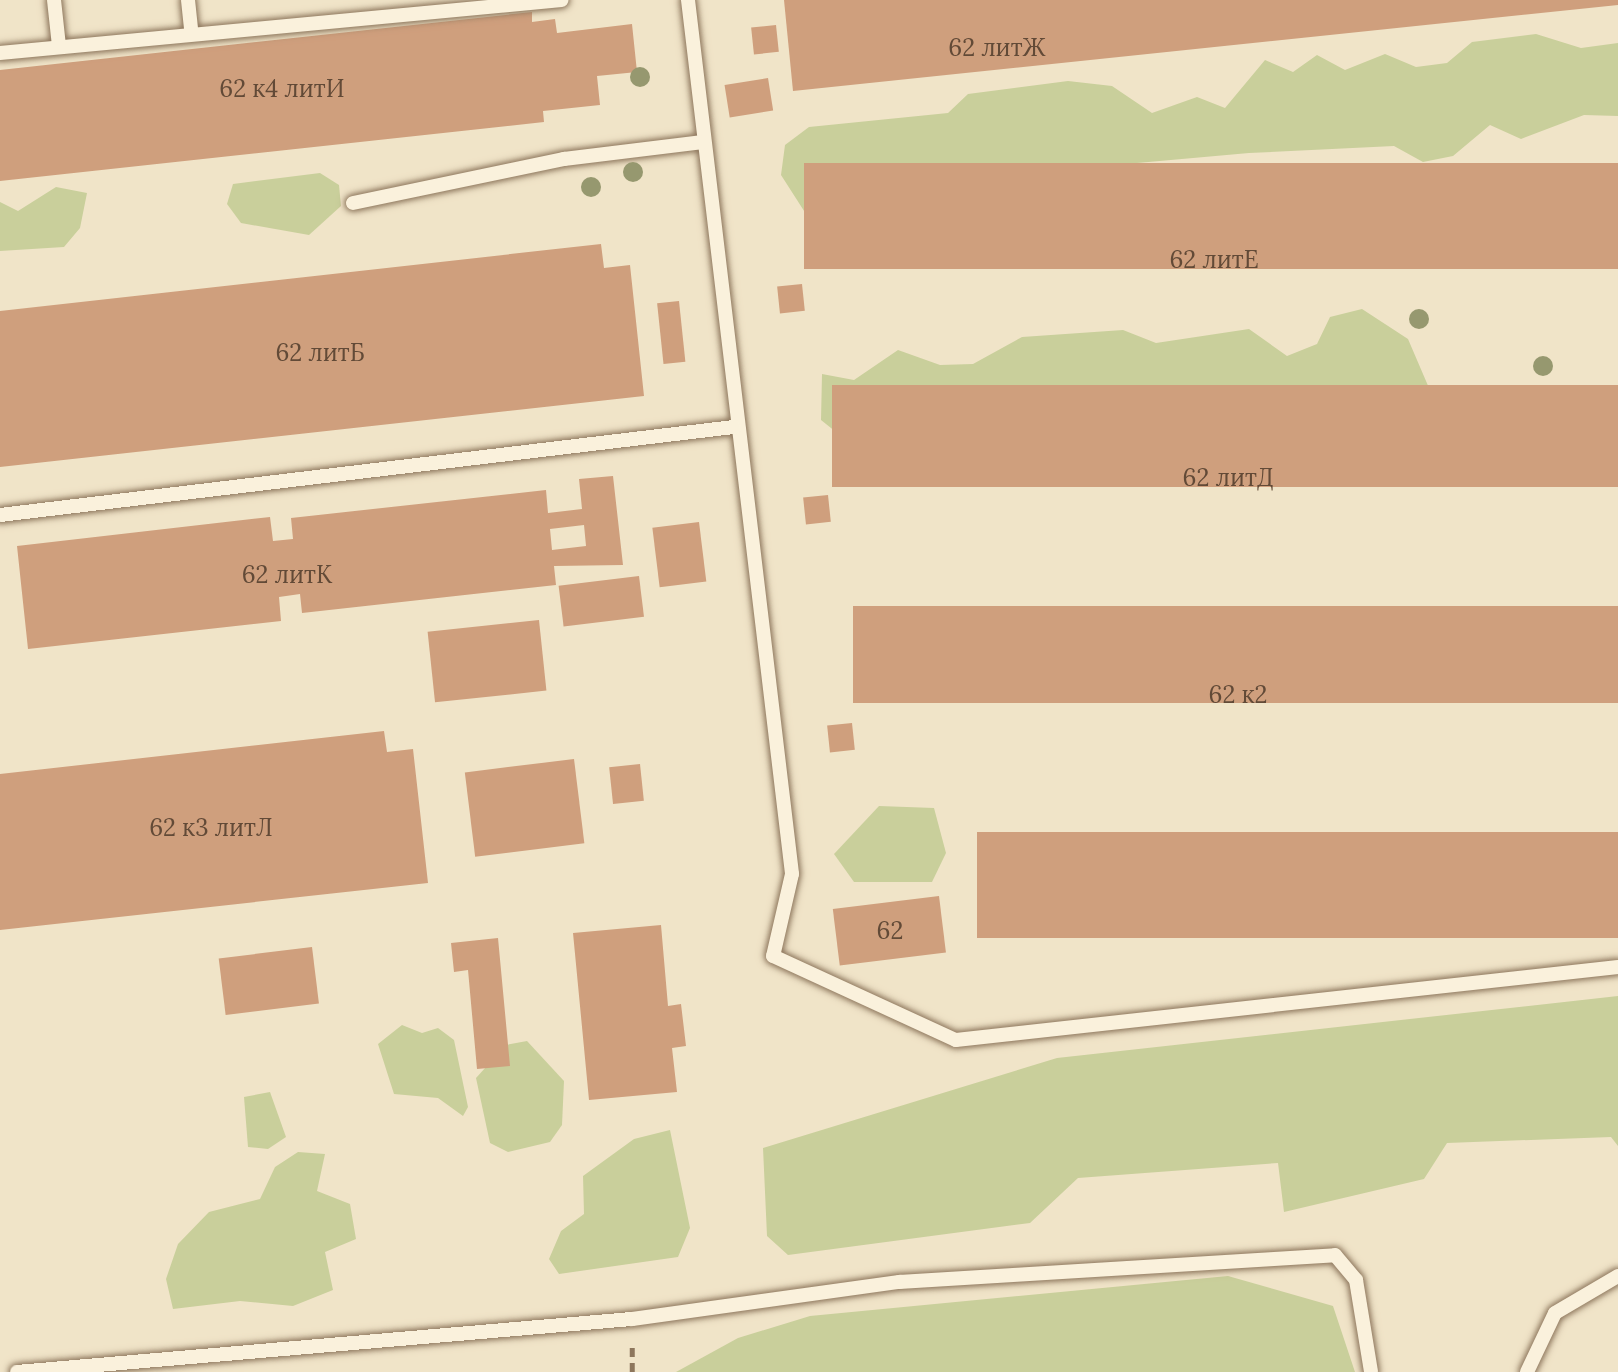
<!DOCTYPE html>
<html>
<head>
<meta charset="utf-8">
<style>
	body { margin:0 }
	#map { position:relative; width:1618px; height:1372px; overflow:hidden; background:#f0e4c8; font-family:Lora,serif }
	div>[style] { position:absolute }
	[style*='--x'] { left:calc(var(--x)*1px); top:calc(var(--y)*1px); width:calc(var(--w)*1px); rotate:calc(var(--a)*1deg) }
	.green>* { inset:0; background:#c9cf9b }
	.building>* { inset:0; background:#cf9f7d; transform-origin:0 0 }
	.path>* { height:4.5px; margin-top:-2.25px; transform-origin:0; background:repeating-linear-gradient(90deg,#8d765c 0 9px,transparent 0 15px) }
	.roads { filter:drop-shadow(0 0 3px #8d765c) drop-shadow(0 0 3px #8d765c) }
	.service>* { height:14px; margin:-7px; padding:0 7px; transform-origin:7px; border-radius:7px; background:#faf1dc }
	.trees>* { width:20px; height:20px; margin:-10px; border-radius:50%; background:#96986f }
	span { translate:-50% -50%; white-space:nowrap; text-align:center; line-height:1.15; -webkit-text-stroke:10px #f7eed8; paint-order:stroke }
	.number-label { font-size:24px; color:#624a37 }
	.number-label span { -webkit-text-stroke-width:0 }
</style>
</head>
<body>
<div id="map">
	<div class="green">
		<div style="clip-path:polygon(1536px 34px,1581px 48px,1618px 43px,1618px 116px,1584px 115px,1521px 139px,1490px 125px,1453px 156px,1423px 162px,1394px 146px,1249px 153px,1070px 169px,1004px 196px,836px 205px,823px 215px,806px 214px,781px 175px,785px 145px,809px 127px,948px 113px,968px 94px,1068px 81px,1112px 86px,1152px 113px,1197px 97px,1225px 108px,1265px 60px,1293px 72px,1317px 55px,1345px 70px,1385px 54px,1416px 67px,1447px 63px,1472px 42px)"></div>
		<div style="clip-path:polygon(320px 173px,339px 185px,341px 206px,309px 235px,241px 223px,227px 204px,233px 184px)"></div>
		<div style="clip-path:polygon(56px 187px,87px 193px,80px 228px,64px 247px,0 251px,0 202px,18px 211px)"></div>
		<div style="clip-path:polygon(1362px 309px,1408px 339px,1429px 388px,1408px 400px,1375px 392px,901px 457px,866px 456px,821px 420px,822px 374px,854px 380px,898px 350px,940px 365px,973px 364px,1022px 337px,1123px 330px,1156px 343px,1249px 329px,1287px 356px,1317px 344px,1330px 317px)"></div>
		<div style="clip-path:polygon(879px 806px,934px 808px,946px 853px,932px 882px,854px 882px,834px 854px)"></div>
		<div style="clip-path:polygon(1618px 996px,1618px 1146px,1611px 1137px,1447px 1143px,1424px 1179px,1284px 1212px,1278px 1163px,1078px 1178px,1030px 1223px,788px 1255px,767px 1236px,763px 1148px,1057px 1058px)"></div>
		<div style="clip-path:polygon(402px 1025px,422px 1033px,438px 1028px,454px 1040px,468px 1107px,463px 1116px,438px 1098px,394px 1094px,378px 1044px)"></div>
		<div style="clip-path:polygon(527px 1041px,564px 1081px,562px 1125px,550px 1142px,508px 1152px,490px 1143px,476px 1078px,506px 1045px)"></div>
		<div style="clip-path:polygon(270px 1092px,286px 1137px,268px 1149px,248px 1147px,244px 1097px)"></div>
		<div style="clip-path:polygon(670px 1130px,690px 1228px,678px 1257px,559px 1274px,549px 1259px,561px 1231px,584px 1214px,583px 1176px,634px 1139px)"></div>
		<div style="clip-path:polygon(298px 1152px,325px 1154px,317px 1191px,350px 1204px,356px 1239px,325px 1252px,333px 1290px,293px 1306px,240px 1301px,173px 1309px,166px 1279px,178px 1244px,209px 1212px,260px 1199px,275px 1167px)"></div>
		<div style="clip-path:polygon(1228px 1276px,1333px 1306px,1355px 1372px,676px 1372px,738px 1338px,810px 1316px)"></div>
	</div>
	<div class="building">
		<div style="clip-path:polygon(784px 0,1618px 0,1618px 5px,793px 91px)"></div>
		<div style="clip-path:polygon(532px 12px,532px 22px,555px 19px,557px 33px,632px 24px,637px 72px,597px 76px,600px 105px,543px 111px,544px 122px,0 181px,0 70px)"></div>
		<div style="left:776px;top:25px;width:27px;height:25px;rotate:84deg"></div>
		<div style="left:768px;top:78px;width:33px;height:44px;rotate:81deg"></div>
		<div style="left:1618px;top:163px;width:106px;height:814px;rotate:90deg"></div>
		<div style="clip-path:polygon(601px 244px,604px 268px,630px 265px,644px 396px,0 467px,0 311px)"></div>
		<div style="left:802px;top:284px;width:27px;height:25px;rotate:84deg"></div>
		<div style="left:679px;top:301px;width:61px;height:22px;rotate:84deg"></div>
		<div style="left:1618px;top:385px;width:102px;height:786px;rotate:90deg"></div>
		<div style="clip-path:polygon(evenodd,613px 476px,623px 565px,554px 566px,556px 585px,302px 613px,300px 594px,279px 597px,281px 621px,28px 649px,17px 546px,270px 517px,273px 541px,293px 539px,291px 518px,546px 490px,548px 513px,582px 509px,579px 479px,613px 476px,584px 525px,586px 546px,552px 550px,550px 529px,584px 525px)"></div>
		<div style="left:828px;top:495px;width:27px;height:25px;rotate:84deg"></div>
		<div style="left:699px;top:522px;width:60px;height:47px;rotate:83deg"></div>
		<div style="left:639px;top:576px;width:41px;height:81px;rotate:83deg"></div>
		<div style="left:1618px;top:606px;width:97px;height:765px;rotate:90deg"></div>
		<div style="left:539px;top:620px;width:71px;height:112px;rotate:84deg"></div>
		<div style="left:852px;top:723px;width:27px;height:25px;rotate:84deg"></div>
		<div style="clip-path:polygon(384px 731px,387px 752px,413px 749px,428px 883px,0 930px,0 774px)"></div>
		<div style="left:574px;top:759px;width:85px;height:110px;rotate:83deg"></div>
		<div style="left:640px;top:764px;width:37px;height:31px;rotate:84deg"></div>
		<div style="left:1618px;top:832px;width:106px;height:641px;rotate:90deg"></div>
		<div style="left:939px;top:896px;width:57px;height:107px;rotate:83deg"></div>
		<div style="clip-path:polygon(661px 925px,668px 1006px,681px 1004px,686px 1046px,672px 1048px,677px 1092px,589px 1100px,573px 933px)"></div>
		<div style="clip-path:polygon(498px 938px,510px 1066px,477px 1069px,468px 970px,454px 972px,451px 943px)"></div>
		<div style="left:312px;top:947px;width:57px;height:94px;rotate:83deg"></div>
	</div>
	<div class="path">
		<div style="--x:632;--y:1372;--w:30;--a:-90"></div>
	</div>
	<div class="roads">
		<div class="service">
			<div style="--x:54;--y:0;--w:46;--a:83.8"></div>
			<div style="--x:188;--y:0;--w:31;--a:84"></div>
			<div style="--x:688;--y:0;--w:880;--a:83.21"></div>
			<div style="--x:792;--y:874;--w:84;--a:103"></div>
			<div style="--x:773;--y:956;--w:201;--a:24.7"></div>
			<div style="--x:956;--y:1040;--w:666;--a:-6.29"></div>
			<div style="--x:0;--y:53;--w:564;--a:-5.39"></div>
			<div style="--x:353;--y:203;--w:216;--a:-11.8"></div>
			<div style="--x:564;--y:159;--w:140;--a:-7"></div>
			<div style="--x:0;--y:515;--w:739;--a:-6.84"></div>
			<div style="--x:17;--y:1372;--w:617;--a:-4.93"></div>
			<div style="--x:632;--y:1319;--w:270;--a:-7.9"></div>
			<div style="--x:899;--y:1282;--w:437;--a:-3.5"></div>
			<div style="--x:1335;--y:1255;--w:33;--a:50"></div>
			<div style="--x:1356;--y:1280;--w:93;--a:80.7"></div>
			<div style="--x:1527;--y:1372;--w:65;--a:-64.6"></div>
			<div style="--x:1555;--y:1313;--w:73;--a:-30.4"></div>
		</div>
	</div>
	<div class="trees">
		<div style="left:640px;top:77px"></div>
		<div style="left:633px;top:172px"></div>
		<div style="left:591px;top:187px"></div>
		<div style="left:1419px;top:319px"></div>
		<div style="left:1543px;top:366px"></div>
	</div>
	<div class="number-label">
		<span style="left:997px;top:48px">62 литЖ</span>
		<span style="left:282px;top:89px">62 к4 литИ</span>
		<span style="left:1214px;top:260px">62 литЕ</span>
		<span style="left:320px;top:353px">62 литБ</span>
		<span style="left:1228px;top:478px">62 литД</span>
		<span style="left:287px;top:575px">62 литК</span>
		<span style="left:1238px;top:695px">62 к2</span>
		<span style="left:211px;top:828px">62 к3 литЛ</span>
		<span style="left:890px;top:931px">62</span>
	</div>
</div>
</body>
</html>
